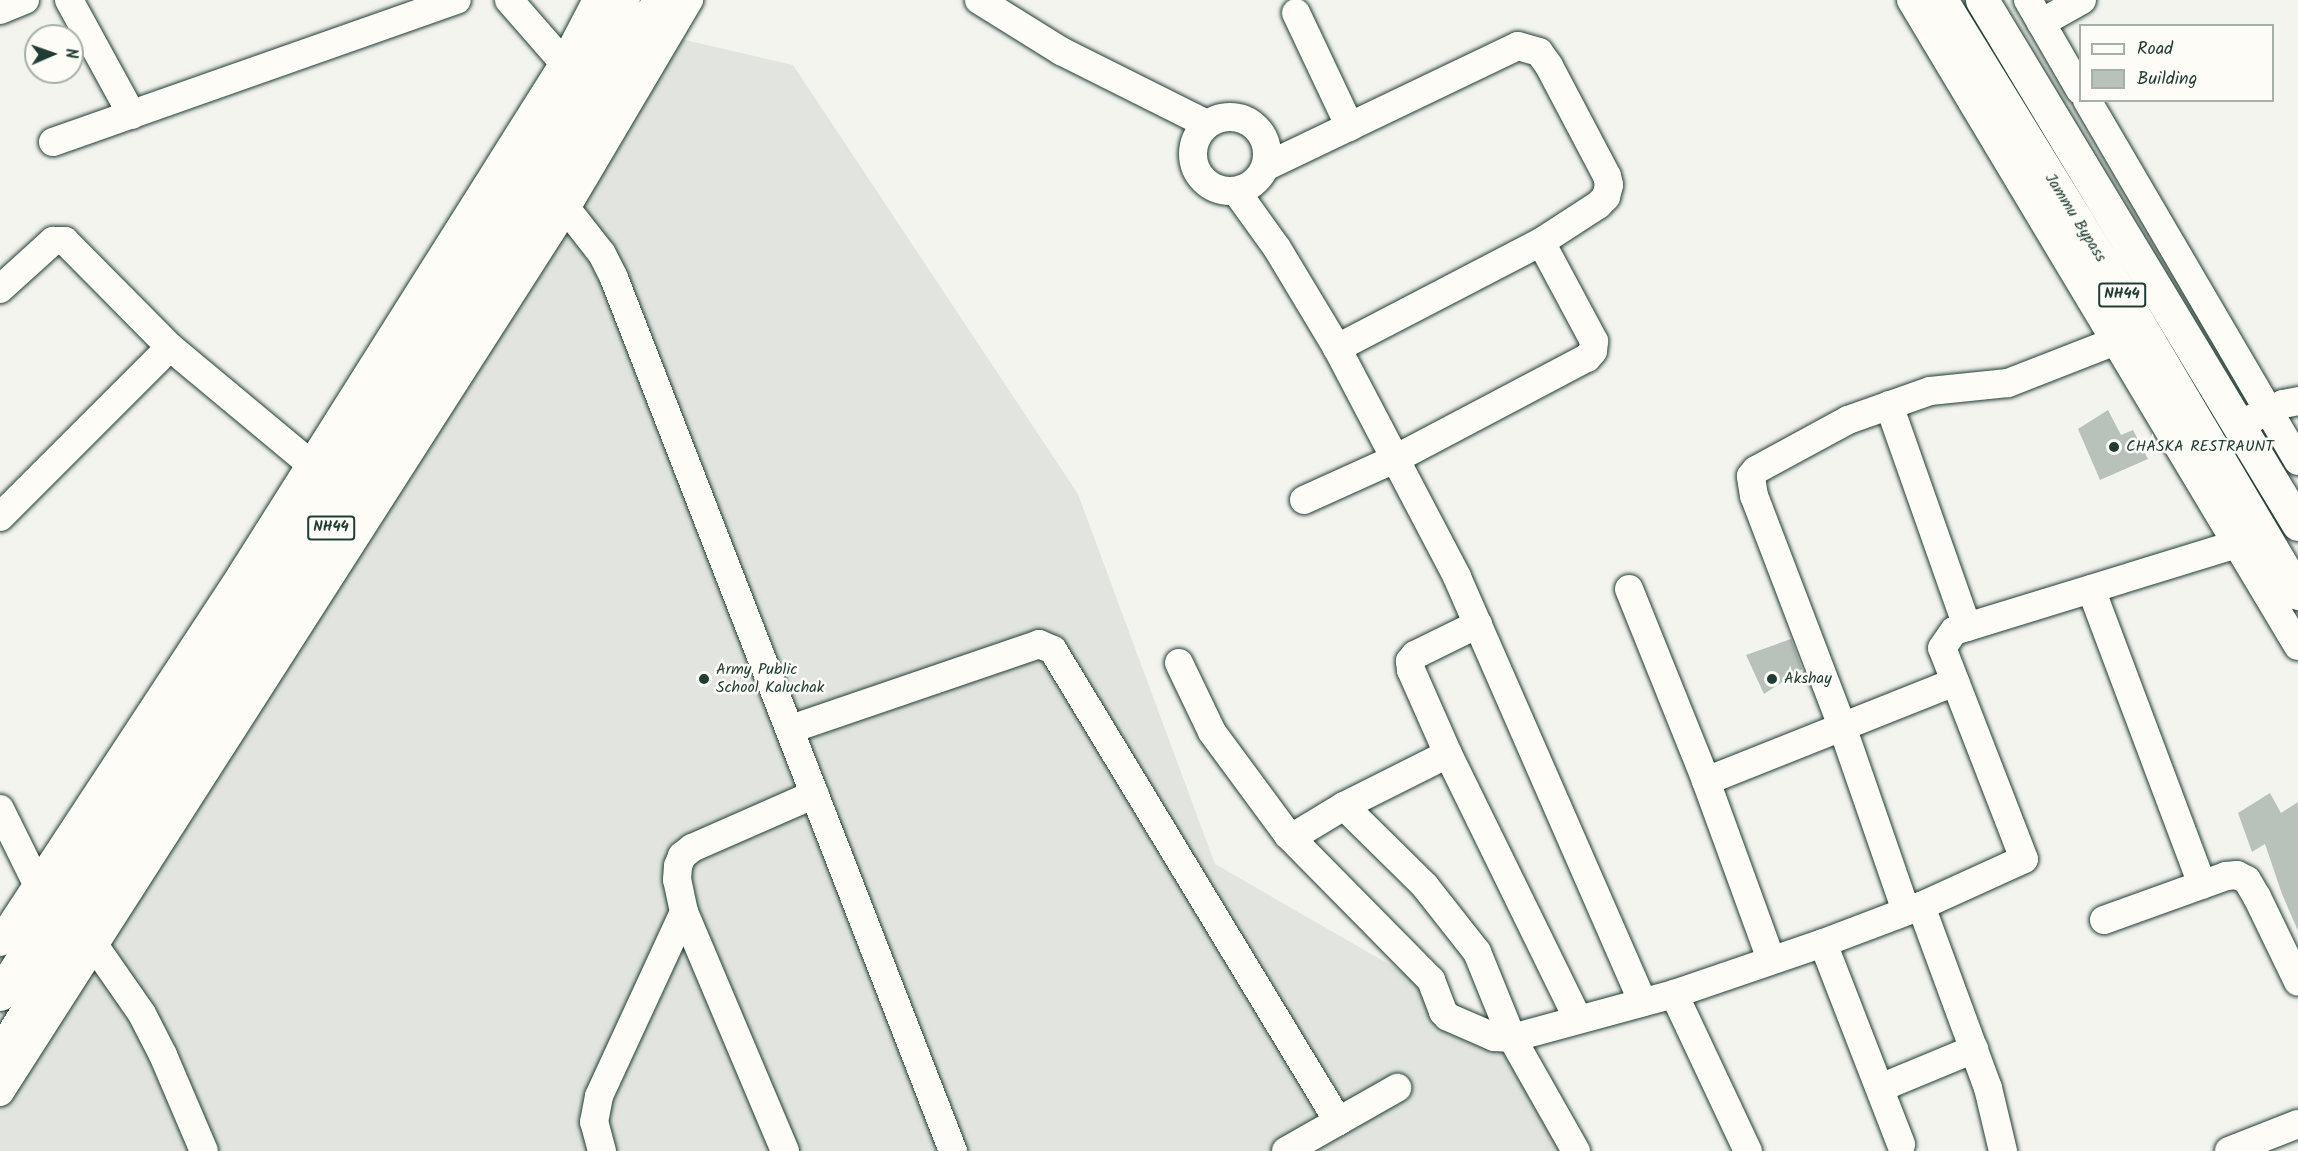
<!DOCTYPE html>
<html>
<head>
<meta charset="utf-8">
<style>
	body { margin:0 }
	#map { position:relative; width:2298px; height:1151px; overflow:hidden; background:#f4f4ef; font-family:Kalam,sans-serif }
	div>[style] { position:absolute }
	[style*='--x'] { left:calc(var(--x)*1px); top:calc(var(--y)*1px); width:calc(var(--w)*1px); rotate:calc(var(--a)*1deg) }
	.built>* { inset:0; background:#e2e5df }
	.building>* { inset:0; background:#b9c1bb }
	.roads { filter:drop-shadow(0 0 2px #1f3d34) drop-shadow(0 0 2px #1f3d34) }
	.minor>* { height:28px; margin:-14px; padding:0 14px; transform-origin:14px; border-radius:14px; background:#fdfcf7 }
	.minor>.ring { margin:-14px; padding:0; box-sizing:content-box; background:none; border:28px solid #fdfcf7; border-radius:50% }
	.highway>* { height:33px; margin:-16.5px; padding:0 16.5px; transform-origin:16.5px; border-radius:16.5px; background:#fdfcf7 }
	.dots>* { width:16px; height:16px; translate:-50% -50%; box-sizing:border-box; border:3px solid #fdfcf7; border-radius:50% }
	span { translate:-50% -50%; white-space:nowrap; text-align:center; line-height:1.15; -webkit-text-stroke:5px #fdfcf7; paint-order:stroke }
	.shield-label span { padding:2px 4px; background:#fdfcf7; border:2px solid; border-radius:4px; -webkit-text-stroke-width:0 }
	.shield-label { font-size:15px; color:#1f3d34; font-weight:700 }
	.street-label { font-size:16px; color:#1f3d34 }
	.poi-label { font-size:16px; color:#1f3d34 }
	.left { translate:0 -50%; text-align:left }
	.legend { position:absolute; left:2079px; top:24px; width:195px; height:78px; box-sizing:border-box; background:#fdfcf7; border:2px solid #a4b0a9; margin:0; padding:8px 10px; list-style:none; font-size:18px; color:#1f3d34 }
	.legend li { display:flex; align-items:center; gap:12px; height:30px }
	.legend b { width:30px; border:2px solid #a4b0a9 }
	.north { position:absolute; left:24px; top:24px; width:60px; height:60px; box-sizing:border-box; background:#fdfcf7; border:2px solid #a4b0a9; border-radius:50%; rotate:88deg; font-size:16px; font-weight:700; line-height:24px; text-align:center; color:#1f3d34 }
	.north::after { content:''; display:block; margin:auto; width:21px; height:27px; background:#1f3d34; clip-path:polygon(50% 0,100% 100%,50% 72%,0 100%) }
</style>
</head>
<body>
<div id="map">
	<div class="built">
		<div style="clip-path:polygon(655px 33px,793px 65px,1078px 494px,1215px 864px,1500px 1028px,1570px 1151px,0 1151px,0 1108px)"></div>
	</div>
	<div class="building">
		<div style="clip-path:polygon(2108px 410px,2121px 435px,2133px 430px,2148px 459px,2100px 480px,2078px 429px)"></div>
		<div style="clip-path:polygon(1791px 639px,1802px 669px,1764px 694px,1746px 655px)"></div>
		<div style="clip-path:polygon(2270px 793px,2281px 813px,2298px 802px,2298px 931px,2282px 894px,2265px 844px,2252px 852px,2238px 813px)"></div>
	</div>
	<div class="roads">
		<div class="minor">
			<div style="--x:69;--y:0;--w:131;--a:61.3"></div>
			<div style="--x:509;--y:0;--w:84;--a:48.9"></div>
			<div style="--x:979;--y:0;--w:97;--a:31.9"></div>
			<div style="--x:1061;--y:51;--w:163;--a:26.6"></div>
			<div style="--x:1911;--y:0;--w:753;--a:59.08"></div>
			<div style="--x:2028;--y:0;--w:104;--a:60"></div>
			<div style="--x:0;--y:10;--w:27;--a:-22"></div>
			<div style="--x:1296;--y:13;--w:126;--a:64.7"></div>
			<div style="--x:2041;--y:23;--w:47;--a:-29.3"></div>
			<div style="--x:2087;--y:100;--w:418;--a:59.7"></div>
			<div class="ring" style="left:1193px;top:117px;width:46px;height:46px"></div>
			<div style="--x:53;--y:142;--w:428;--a:-19.4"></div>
			<div style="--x:1265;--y:167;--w:280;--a:-25.6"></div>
			<div style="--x:1518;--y:46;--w:22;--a:16"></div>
			<div style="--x:1539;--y:52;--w:17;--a:54"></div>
			<div style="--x:1549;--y:66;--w:124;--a:62.2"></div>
			<div style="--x:1607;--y:176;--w:9;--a:77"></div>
			<div style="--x:1609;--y:185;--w:12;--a:104"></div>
			<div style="--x:1606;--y:197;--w:11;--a:135"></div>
			<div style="--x:1598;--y:205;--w:68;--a:147"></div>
			<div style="--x:1541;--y:242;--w:230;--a:152.5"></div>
			<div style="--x:1236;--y:191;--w:70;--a:54.3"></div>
			<div style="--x:1277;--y:248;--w:117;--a:59"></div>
			<div style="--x:1337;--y:348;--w:259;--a:62.3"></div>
			<div style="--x:1457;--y:577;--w:464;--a:66.4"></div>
			<div style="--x:566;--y:208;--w:58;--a:52"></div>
			<div style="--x:602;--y:254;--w:27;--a:63"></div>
			<div style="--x:614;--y:278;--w:937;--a:68.78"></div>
			<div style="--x:0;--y:289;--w:72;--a:-42.2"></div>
			<div style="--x:53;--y:241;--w:12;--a:0"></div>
			<div style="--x:65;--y:241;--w:149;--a:45.3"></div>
			<div style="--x:170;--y:347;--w:181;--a:39.8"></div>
			<div style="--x:1889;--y:405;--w:235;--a:70.6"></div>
			<div style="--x:1967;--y:627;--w:282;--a:-17.1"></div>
			<div style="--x:2251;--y:419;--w:35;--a:-25"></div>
			<div style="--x:2283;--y:404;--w:15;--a:-11"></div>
			<div style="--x:1304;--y:500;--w:102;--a:-24.3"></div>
			<div style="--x:1397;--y:458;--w:215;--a:-27.8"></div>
			<div style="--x:1587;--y:358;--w:9;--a:-49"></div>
			<div style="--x:1593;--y:351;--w:10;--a:-84"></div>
			<div style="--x:1594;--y:341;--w:112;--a:-118.2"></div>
			<div style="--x:0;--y:517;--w:240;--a:-45"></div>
			<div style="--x:1629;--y:589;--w:207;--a:68.1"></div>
			<div style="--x:1706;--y:781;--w:190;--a:70"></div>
			<div style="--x:2091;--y:589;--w:316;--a:69.4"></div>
			<div style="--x:1478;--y:624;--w:70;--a:153.8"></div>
			<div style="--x:1415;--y:655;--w:8;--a:130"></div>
			<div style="--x:1410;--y:661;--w:9;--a:84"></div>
			<div style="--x:1411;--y:670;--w:92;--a:66.2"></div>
			<div style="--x:1448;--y:754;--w:295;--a:63.9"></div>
			<div style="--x:1179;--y:663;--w:76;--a:64.4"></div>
			<div style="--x:1212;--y:732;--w:128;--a:53.6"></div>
			<div style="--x:1288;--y:835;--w:8;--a:0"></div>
			<div style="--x:1296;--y:835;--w:56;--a:-31.1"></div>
			<div style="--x:1344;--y:806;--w:116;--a:-26.6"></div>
			<div style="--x:791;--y:729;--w:262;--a:-18.9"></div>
			<div style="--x:1039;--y:644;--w:15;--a:23"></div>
			<div style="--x:1053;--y:650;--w:551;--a:58.82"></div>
			<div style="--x:1706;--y:781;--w:268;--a:-21.7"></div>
			<div style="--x:1344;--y:806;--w:114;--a:44.6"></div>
			<div style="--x:1425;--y:886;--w:84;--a:51.8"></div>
			<div style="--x:1477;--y:952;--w:93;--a:67.9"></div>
			<div style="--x:1512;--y:1038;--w:168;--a:-15.2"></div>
			<div style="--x:1674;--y:994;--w:157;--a:-18.9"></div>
			<div style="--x:1823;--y:943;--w:105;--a:-20.7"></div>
			<div style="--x:1921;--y:906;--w:113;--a:-24.5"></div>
			<div style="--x:2024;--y:859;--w:226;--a:-111.2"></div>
			<div style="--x:1942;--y:648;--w:21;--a:-55"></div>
			<div style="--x:1954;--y:631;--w:14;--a:-17"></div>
			<div style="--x:0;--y:809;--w:84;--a:63.7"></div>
			<div style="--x:1288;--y:835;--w:204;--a:45.4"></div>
			<div style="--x:1431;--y:980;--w:34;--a:69"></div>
			<div style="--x:1443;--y:1012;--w:7;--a:45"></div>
			<div style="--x:1448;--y:1017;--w:50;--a:23.5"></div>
			<div style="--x:1494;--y:1037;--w:18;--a:3"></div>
			<div style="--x:1512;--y:1038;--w:130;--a:60.5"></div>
			<div style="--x:1921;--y:906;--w:194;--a:69.8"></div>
			<div style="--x:1988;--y:1088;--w:65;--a:76.6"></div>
			<div style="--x:1906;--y:911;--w:196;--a:-109.1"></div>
			<div style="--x:1842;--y:726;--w:246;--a:-110.9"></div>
			<div style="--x:1754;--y:496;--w:20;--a:-99"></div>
			<div style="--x:1751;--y:476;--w:8;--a:-50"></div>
			<div style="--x:1756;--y:470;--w:105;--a:-28.5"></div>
			<div style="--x:1848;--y:420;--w:87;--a:-19.5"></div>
			<div style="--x:1930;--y:391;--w:78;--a:-5.9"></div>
			<div style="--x:2008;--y:383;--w:116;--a:-21.3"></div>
			<div style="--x:2104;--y:920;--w:130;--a:-19.8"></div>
			<div style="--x:2226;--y:876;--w:11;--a:-5"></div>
			<div style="--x:2237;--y:875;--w:11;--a:27"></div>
			<div style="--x:2247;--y:880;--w:20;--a:60"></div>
			<div style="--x:2257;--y:897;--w:94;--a:64.2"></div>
			<div style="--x:85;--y:932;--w:100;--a:55.2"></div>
			<div style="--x:142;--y:1014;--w:46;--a:62.9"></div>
			<div style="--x:163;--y:1055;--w:104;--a:66.9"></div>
			<div style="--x:0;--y:942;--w:439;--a:-56.7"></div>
			<div style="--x:241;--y:575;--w:605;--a:-57.75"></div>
			<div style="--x:564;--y:63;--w:71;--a:-62.4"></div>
			<div style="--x:1823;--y:943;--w:216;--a:68.8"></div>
			<div style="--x:1674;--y:994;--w:174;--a:64.8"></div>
			<div style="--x:1880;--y:1088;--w:102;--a:-22.5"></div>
			<div style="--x:0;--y:1092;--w:1050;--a:-57.37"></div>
			<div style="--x:566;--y:208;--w:242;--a:-59.4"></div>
			<div style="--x:602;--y:1151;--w:30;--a:-105"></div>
			<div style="--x:594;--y:1122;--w:26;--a:-79"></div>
			<div style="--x:599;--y:1096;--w:203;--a:-65.2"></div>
			<div style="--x:785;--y:1151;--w:259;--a:-112.9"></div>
			<div style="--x:684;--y:912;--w:33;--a:-102"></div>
			<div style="--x:677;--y:880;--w:14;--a:-86"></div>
			<div style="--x:678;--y:866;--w:11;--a:-68"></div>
			<div style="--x:682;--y:856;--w:13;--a:-39"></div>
			<div style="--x:692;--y:848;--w:134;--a:-23.7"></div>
			<div style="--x:1286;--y:1151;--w:128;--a:-29.6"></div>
			<div style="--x:2229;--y:1151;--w:74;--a:-21.4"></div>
		</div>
		<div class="highway">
			<div style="--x:1941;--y:0;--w:305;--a:58.4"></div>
			<div style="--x:2101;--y:260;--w:387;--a:59.4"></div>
			<div style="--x:1982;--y:0;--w:612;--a:58.91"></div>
			<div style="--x:0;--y:994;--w:612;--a:-57.27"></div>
			<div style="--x:331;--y:479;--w:469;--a:-58.1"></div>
			<div style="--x:579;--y:81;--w:92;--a:-61.5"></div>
			<div style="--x:0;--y:1054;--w:1147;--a:-57.75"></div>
			<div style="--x:612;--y:84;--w:96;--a:-60.8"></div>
		</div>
	</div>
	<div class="dots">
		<div style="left:2114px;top:447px;background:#1f3d34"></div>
		<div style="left:704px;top:679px;background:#1f3d34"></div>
		<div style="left:1772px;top:679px;background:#1f3d34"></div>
	</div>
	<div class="shield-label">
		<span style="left:2122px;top:295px">NH44</span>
		<span style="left:331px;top:528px">NH44</span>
	</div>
	<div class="street-label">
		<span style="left:2075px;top:218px;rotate:58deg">Jammu Bypass</span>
	</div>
	<div class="poi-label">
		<span class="left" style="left:2126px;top:447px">CHASKA RESTRAUNT</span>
		<span class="left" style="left:716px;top:679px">Army Public<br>School Kaluchak</span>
		<span class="left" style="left:1784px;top:679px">Akshay</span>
	</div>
	<ul class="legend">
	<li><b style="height:8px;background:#fdfcf7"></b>Road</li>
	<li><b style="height:16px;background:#b9c1bb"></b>Building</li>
	</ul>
	<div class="north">N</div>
</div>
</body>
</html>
